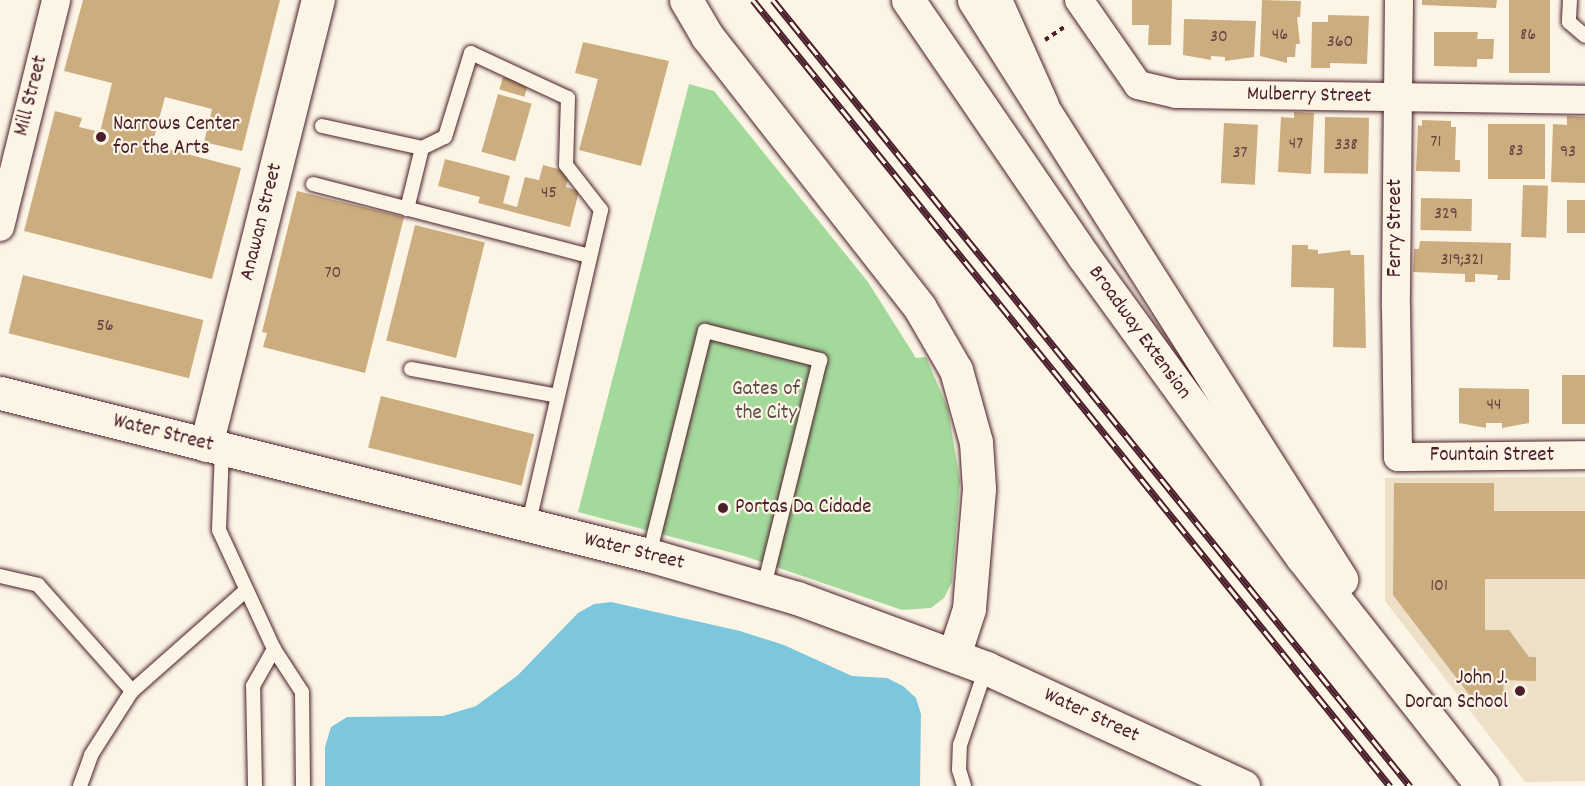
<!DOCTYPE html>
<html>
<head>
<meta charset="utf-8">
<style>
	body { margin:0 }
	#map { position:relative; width:1585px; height:786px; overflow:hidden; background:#fcf5e5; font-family:Dekko,sans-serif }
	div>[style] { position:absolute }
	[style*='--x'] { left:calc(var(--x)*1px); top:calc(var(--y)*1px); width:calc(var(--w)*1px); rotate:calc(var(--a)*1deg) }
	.built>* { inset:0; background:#eedfc7 }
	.green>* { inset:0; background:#a4d99c }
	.water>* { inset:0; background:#7cc7dd }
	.building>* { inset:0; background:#ccad80; transform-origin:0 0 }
	.path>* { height:4px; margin-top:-2px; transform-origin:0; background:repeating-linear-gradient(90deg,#4a1f2b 0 4.5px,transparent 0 9px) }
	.roads { filter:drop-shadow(0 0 2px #4a1f2b) drop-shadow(0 0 2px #4a1f2b) }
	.service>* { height:14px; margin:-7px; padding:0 7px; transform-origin:7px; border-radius:7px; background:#fcf5e5 }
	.minor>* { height:28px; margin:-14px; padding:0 14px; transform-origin:14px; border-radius:14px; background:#fcf5e5 }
	.tertiary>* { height:33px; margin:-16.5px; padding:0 16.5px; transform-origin:16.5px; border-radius:16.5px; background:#fcf5e5 }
	.secondary>* { height:33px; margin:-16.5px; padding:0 16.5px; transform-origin:16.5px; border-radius:16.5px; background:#fcf5e5 }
	.motorway>* { height:33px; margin:-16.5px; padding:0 16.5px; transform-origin:16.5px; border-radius:16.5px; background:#fcf5e5 }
	.rail>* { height:7px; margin-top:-3.5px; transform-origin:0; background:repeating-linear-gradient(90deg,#fcf5e5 0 14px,#4a1f2b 0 28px); box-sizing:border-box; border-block:2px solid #4a1f2b }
	.dots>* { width:16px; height:16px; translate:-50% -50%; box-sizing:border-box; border:3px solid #fcf5e5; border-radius:50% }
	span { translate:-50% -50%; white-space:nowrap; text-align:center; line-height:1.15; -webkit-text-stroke:4.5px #fcf5e5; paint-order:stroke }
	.number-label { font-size:18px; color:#6a4240 }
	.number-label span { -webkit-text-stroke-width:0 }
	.street-label { font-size:21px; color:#4a1f2b }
	.poi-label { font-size:21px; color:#4a1f2b }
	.left { translate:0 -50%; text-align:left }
	.right { translate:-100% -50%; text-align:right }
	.park-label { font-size:21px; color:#604e47 }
</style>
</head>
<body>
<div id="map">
	<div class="built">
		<div style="clip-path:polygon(1585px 477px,1585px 781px,1525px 782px,1385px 601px,1385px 478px)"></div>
	</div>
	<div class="green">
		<div style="clip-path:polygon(689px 84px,714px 91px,868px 282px,916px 358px,926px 357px,948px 409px,960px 481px,952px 582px,944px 598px,931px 608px,902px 610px,744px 556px,578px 512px)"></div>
	</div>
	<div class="water">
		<div style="clip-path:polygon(611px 602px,740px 631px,784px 645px,852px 676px,887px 678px,903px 686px,916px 698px,921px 714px,920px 786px,325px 786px,325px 747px,331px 727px,347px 717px,443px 716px,476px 706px,518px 675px,578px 613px,594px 604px)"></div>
	</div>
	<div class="building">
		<div style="clip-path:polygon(83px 0,280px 0,242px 151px,204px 142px,212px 109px,165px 97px,152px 145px,241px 168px,212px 279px,24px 231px,55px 111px,82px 118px,79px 127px,100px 132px,112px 83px,64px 71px)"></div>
		<div style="clip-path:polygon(1132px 0,1172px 0,1171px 45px,1148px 45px,1149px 25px,1132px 25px)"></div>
		<div style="clip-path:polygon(1262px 0,1301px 1px,1300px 17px,1297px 17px,1300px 44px,1296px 44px,1295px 57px,1287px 57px,1287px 63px,1260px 56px)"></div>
		<div style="clip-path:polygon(1422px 0,1497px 0,1496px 8px,1422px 5px)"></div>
		<div style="left:1509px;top:0;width:41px;height:73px"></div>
		<div style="clip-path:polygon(1328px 15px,1369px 16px,1367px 64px,1330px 63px,1330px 68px,1311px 68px,1312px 22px,1328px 22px)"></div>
		<div style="clip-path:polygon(1184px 19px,1256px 21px,1254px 57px,1225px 61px,1225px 57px,1211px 56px,1211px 60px,1183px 55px)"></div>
		<div style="clip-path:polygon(1434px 32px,1478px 32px,1477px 39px,1494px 39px,1493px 59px,1477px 59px,1477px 67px,1434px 66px)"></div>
		<div style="clip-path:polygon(583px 42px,669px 61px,641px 166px,579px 150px,598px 79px,575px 73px)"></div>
		<div style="left:503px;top:77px;width:26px;height:13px;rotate:16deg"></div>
		<div style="left:498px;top:94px;width:35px;height:60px;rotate:16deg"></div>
		<div style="clip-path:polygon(1294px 112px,1314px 113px,1311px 174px,1278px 172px,1281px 117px,1294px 118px)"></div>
		<div style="clip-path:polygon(1567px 116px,1585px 117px,1585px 183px,1551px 182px,1553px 124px,1567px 125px)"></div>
		<div style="left:1325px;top:117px;width:44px;height:56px;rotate:1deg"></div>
		<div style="clip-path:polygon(1422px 120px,1451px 121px,1451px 127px,1456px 127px,1455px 160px,1460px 160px,1460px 172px,1416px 171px,1418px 125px,1422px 126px)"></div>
		<div style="left:1224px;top:123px;width:34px;height:60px;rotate:3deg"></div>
		<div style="left:1488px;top:124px;width:57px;height:55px"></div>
		<div style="clip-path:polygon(445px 159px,510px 176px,503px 203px,517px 207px,525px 177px,539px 180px,543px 165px,570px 172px,566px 187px,579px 191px,570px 227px,478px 203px,480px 197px,438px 186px)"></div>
		<div style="left:1523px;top:185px;width:25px;height:52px;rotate:2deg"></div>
		<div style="clip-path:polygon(297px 191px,404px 217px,365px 373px,263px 347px,267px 333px,262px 332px)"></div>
		<div style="left:1421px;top:198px;width:51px;height:32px;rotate:1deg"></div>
		<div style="left:1567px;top:200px;width:18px;height:33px"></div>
		<div style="left:415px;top:225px;width:72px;height:119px;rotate:14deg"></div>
		<div style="clip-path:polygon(1420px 241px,1511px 243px,1510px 280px,1497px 280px,1498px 275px,1475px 274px,1475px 282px,1465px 282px,1465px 274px,1413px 272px,1414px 249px,1419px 249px)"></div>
		<div style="clip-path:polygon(1292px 245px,1308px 245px,1308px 249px,1318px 250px,1318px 254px,1350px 250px,1351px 255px,1364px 255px,1366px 348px,1333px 347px,1334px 288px,1291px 287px)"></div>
		<div style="left:23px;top:275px;width:186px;height:60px;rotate:14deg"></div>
		<div style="left:1562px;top:375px;width:23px;height:49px"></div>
		<div style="clip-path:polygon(1459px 388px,1529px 389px,1529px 423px,1502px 428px,1502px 423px,1486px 423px,1486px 428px,1459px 423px)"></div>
		<div style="left:381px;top:396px;width:158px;height:53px;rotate:14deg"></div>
		<div style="clip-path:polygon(1394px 483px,1494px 483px,1494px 511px,1585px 511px,1585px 579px,1485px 579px,1485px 630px,1509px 630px,1529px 657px,1536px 657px,1536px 681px,1503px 680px,1504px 697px,1471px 697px,1393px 595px)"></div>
	</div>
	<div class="path">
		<div style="--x:1045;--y:40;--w:25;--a:-34"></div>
	</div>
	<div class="roads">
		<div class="service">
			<div style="--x:1570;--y:0;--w:22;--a:93"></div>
			<div style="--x:1569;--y:22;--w:21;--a:41"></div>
			<div style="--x:322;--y:126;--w:102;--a:12.4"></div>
			<div style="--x:422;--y:148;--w:63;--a:103.8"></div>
			<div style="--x:422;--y:148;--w:25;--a:-26"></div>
			<div style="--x:445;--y:137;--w:88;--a:-72.8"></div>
			<div style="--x:471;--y:53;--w:107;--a:24.9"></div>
			<div style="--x:568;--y:98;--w:67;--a:91.7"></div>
			<div style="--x:566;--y:165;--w:57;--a:52.1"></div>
			<div style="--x:601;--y:210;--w:323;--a:103"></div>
			<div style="--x:313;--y:184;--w:286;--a:14.6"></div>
			<div style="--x:411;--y:369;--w:149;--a:10.4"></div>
			<div style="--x:222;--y:448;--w:82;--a:92.1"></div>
			<div style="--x:219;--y:530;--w:131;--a:65.2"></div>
			<div style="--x:274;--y:649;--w:51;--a:56.9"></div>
			<div style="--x:302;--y:692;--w:94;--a:89.4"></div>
			<div style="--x:649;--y:555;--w:231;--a:-76"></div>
			<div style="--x:705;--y:331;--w:119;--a:14.2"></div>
			<div style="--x:820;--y:360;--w:234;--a:103.9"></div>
			<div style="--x:0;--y:576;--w:39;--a:13"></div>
			<div style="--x:38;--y:585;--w:142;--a:48.4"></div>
			<div style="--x:80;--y:786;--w:33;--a:-70"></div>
			<div style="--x:91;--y:755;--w:76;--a:-57.4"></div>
			<div style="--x:132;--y:691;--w:152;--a:-41.5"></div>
			<div style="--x:255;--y:786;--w:100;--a:-91.1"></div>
			<div style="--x:253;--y:686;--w:43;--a:-60.4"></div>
			<div style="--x:964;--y:786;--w:17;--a:-107"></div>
			<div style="--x:959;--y:770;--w:25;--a:-88"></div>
			<div style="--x:960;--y:745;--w:81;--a:-71.3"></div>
		</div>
		<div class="minor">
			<div style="--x:1079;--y:0;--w:103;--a:55.2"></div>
			<div style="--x:1138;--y:85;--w:39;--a:13"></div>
			<div style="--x:1176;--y:94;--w:409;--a:0.8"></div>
			<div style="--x:1399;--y:0;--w:307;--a:90.6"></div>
			<div style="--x:1396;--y:307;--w:150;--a:89.2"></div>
			<div style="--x:1398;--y:457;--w:187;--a:-0.6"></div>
			<div style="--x:0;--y:227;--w:234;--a:-76.1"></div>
		</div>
		<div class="tertiary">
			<div style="--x:686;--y:0;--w:42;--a:59.7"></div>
			<div style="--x:707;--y:36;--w:345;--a:51.9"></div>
			<div style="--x:920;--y:308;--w:72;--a:59.9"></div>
			<div style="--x:956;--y:370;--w:75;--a:74.5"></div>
			<div style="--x:976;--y:442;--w:47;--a:86.3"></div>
			<div style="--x:979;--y:489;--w:120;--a:94.8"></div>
			<div style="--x:969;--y:609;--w:48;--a:108.1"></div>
			<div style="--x:0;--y:393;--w:669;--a:14.02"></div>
			<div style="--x:649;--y:555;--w:154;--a:16.2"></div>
			<div style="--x:797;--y:598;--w:202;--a:20.3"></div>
			<div style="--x:986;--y:668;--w:283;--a:24.7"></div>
			<div style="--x:206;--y:445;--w:459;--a:-75.9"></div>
		</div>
		<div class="secondary">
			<div style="--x:908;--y:0;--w:311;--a:55.6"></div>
			<div style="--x:1084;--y:257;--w:371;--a:54"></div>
			<div style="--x:1302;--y:557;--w:291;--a:51.8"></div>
			<div style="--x:974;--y:0;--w:686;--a:57.63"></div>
		</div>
		<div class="motorway">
			<div style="--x:995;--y:0;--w:115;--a:65.9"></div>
		</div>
	</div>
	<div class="rail">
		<div style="--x:753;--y:0;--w:1012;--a:50.98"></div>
		<div style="--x:773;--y:0;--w:1012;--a:50.98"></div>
	</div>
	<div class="dots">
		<div style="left:101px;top:137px;background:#4a1f2b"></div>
		<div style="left:723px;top:508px;background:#4a1f2b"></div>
		<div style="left:1520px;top:691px;background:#4a1f2b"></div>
	</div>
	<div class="number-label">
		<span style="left:1280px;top:36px">46</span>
		<span style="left:1528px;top:36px">86</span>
		<span style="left:1219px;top:38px">30</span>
		<span style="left:1340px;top:43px">360</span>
		<span style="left:1436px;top:143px">71</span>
		<span style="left:1296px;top:145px">47</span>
		<span style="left:1346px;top:146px">338</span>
		<span style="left:1516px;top:152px">83</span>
		<span style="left:1568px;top:153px">93</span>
		<span style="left:1240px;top:154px">37</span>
		<span style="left:549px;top:194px">45</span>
		<span style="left:1446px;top:215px">329</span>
		<span style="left:1462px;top:261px">319;321</span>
		<span style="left:333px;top:274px">70</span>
		<span style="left:105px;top:327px">56</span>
		<span style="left:1494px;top:406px">44</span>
		<span style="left:1439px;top:587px">101</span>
	</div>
	<div class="street-label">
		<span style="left:32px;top:96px;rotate:-76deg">Mill Street</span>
		<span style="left:1309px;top:96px;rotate:1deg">Mulberry Street</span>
		<span style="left:262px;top:222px;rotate:-76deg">Anawan Street</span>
		<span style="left:1396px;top:228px;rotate:-90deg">Ferry Street</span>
		<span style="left:1139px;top:333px;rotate:54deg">Broadway Extension</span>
		<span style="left:163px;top:434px;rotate:14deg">Water Street</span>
		<span style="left:1492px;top:456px">Fountain Street</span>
		<span style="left:634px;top:552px;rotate:14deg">Water Street</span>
		<span style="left:1091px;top:716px;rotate:25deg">Water Street</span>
	</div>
	<div class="poi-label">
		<span class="left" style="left:113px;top:137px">Narrows Center<br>for the Arts</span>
		<span class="left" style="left:735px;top:508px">Portas Da Cidade</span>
		<span class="right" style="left:1508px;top:691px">John J.<br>Doran School</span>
	</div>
	<div class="park-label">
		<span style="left:766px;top:402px">Gates of<br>the City</span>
	</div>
</div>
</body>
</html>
